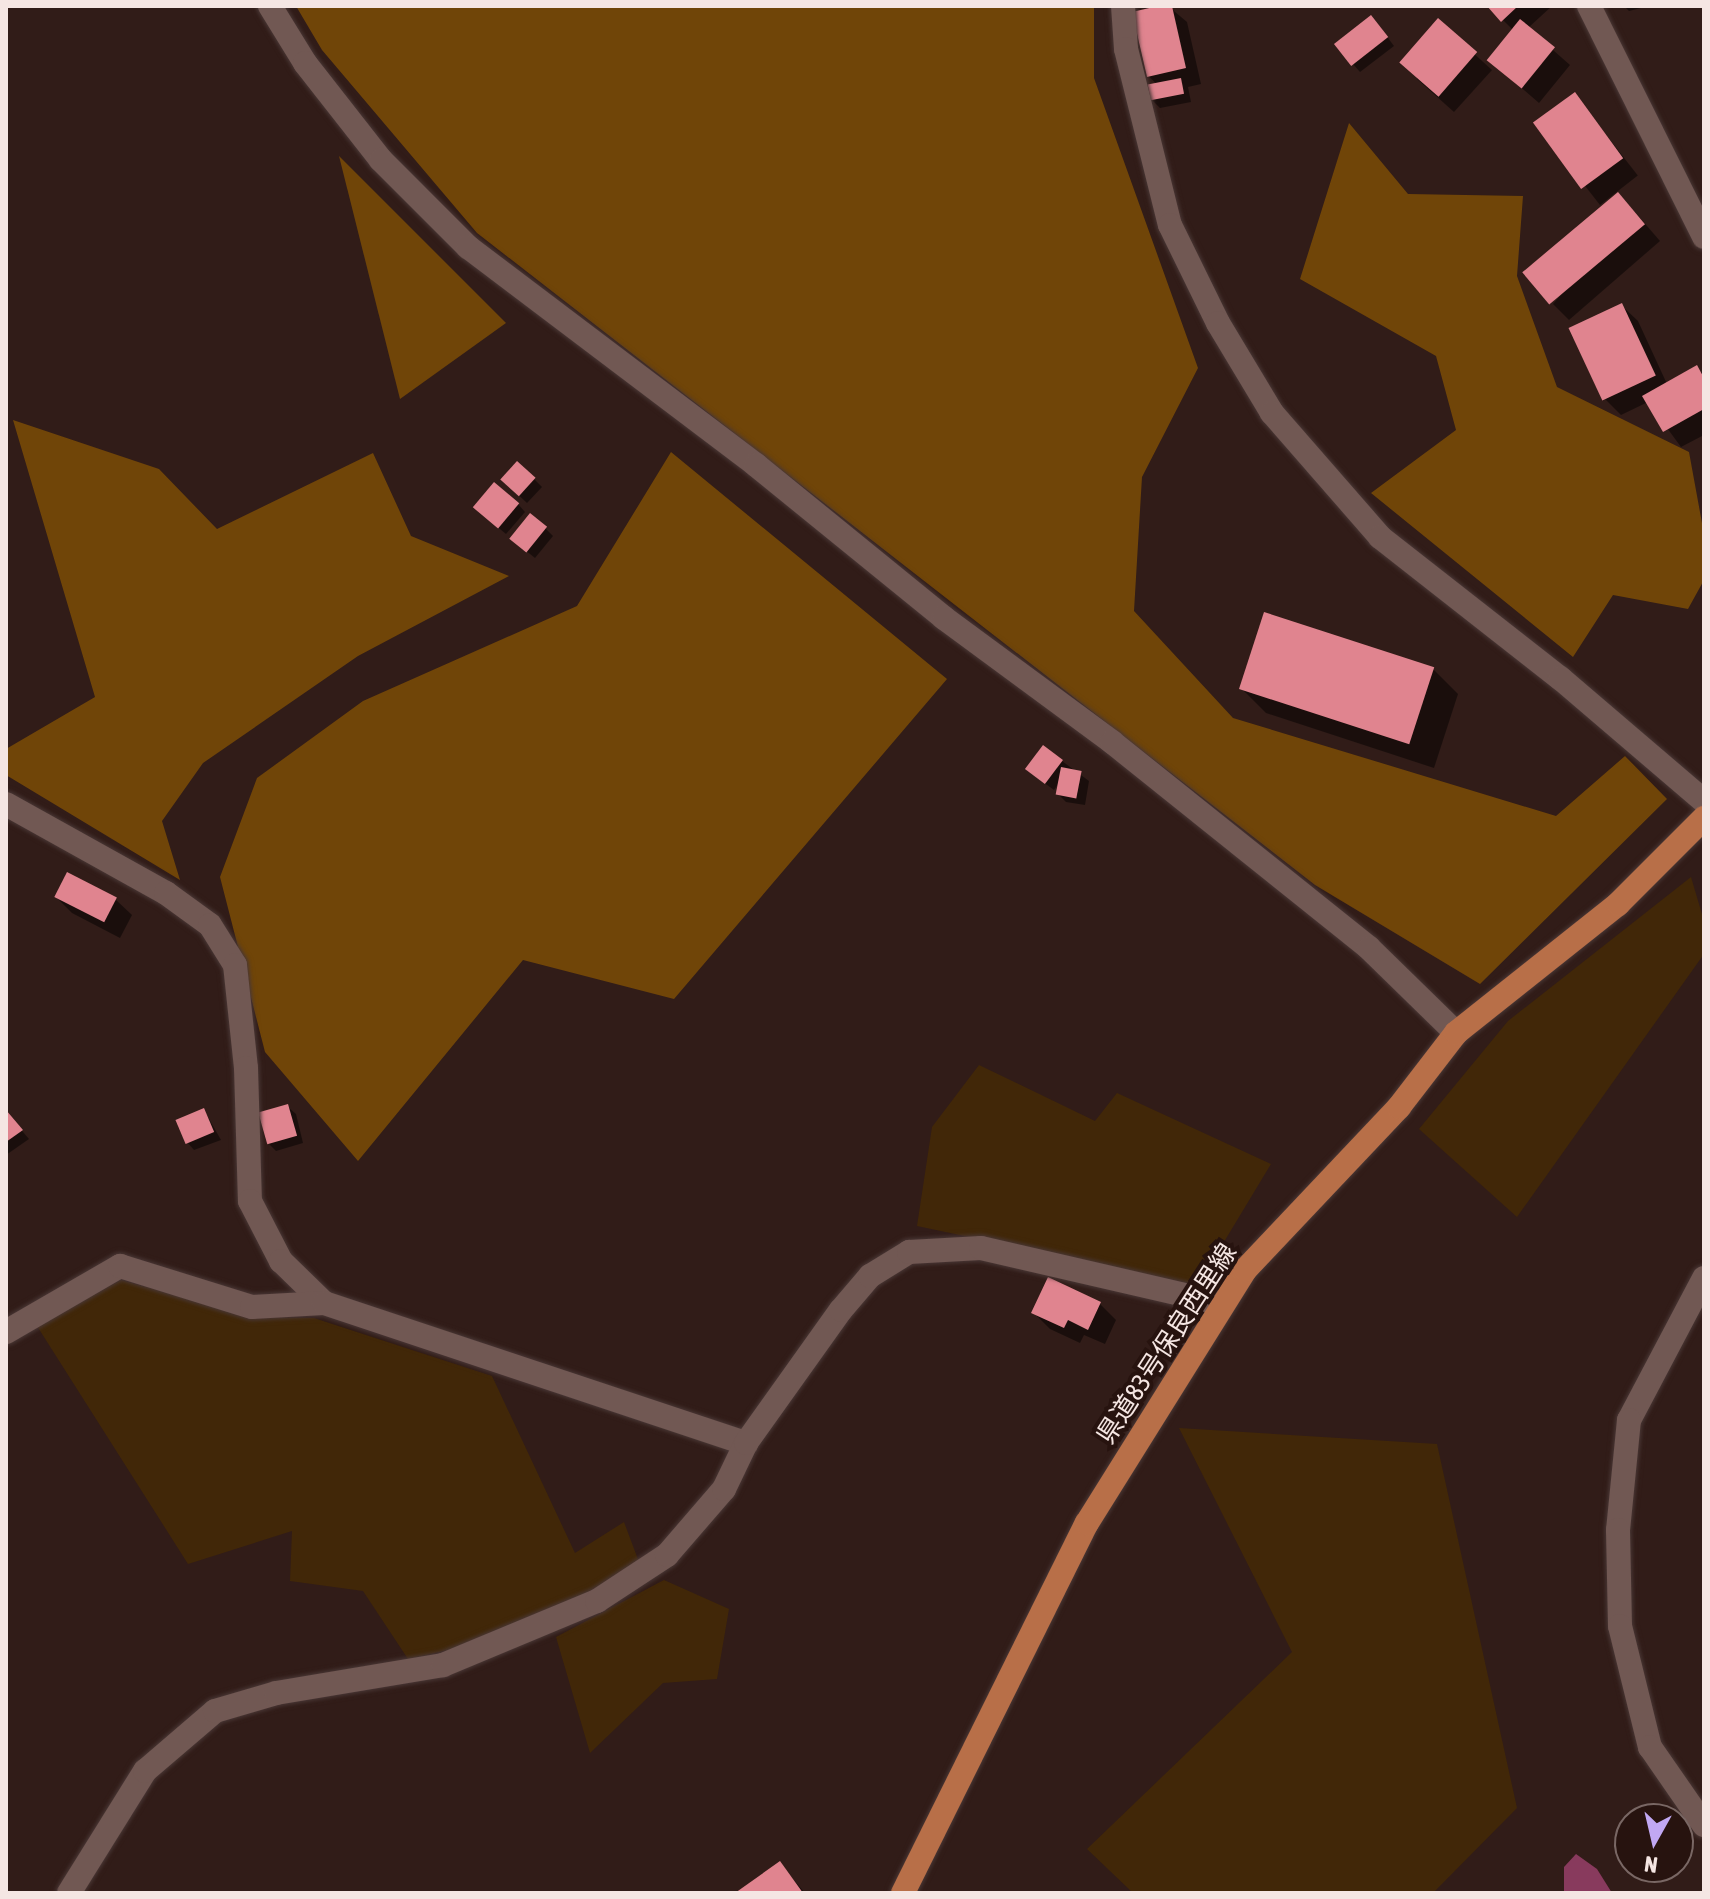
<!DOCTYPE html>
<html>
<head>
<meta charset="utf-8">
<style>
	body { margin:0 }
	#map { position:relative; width:1710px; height:1899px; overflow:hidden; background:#311c18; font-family:"Asap Condensed","Noto Sans JP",sans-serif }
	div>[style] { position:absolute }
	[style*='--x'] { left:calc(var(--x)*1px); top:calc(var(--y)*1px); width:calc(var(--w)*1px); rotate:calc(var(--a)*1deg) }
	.green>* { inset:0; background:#412708 }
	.forest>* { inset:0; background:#704508 }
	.water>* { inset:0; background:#883a5d }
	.shadow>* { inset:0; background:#0007; transform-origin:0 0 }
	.building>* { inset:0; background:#e0848f; transform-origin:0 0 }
	.roads { filter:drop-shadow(0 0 2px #493735) drop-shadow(0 0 2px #493735) }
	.minor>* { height:24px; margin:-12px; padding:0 12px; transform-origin:12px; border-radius:12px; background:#715853 }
	.major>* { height:24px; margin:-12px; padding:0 12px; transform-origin:12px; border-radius:12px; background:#b86f48 }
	span { translate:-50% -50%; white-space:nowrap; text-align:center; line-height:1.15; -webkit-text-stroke:8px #27130f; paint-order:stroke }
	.street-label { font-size:26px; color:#f5e6e3 }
	.frame { position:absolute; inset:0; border:8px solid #f5e6e3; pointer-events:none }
	.north { position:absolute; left:1614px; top:1803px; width:80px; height:80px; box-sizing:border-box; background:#27130f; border:2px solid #796764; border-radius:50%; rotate:188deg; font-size:22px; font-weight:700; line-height:32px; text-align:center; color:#f5e6e3 }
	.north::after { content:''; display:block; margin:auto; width:28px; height:36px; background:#c1a8f3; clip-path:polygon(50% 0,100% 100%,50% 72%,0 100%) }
</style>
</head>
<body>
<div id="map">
	<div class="green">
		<div style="clip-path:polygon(1691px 877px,1704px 921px,1704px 954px,1517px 1217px,1419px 1129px,1508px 1021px)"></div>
		<div style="clip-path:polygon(979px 1065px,1095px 1121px,1117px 1093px,1271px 1164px,1198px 1285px,917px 1226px,932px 1127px)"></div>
		<div style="clip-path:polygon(121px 1280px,253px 1317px,314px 1318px,492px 1376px,575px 1553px,624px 1522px,639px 1562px,589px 1593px,457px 1648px,408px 1659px,363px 1591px,290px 1581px,292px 1531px,188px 1564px,37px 1326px)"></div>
		<div style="clip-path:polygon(1179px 1428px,1437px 1444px,1517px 1808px,1433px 1893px,1133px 1893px,1087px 1849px,1292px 1652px)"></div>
		<div style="clip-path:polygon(664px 1580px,729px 1609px,717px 1679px,663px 1683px,590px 1753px,556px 1637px)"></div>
	</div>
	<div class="forest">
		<div style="clip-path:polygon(296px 6px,1094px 6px,1094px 78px,1198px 368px,1142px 477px,1134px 611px,1233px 718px,1556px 816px,1625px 756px,1667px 799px,1480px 984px,1315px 885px,477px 233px,322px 50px)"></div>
		<div style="clip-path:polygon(1349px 123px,1408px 194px,1523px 196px,1517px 276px,1557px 387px,1689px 452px,1704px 534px,1704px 580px,1688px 609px,1613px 595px,1573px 657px,1371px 493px,1456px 430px,1436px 356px,1300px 279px)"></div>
		<div style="clip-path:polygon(339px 156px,506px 323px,400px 399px)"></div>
		<div style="clip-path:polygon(13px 420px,159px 469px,217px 529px,373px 453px,411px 536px,509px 576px,358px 656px,203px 763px,162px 821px,180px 880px,6px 775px,6px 749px,95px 697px)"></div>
		<div style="clip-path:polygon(671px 452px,947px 679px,674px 999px,523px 960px,358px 1161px,265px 1052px,220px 877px,257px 778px,363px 701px,577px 606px)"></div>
	</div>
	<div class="water">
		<div style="clip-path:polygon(1576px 1854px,1597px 1869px,1612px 1893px,1564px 1893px,1564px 1867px)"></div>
	</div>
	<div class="shadow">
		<div style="clip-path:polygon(1168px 6px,1187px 22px,1201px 84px,1188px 87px,1191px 102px,1160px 108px,1153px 101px,1158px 85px,1148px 76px)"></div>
		<div style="clip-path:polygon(1489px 6px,1552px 6px,1528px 28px,1570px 65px,1539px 103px,1489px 60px,1513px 30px)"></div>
		<div style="clip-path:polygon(1624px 6px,1649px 6px,1629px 11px)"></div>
		<div style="clip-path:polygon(1438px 21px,1492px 70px,1454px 112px,1417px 79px)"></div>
		<div style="clip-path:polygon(1379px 26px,1394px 46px,1360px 72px,1353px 64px)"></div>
		<div style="left:1575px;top:95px;width:102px;height:48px;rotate:52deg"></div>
		<div style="clip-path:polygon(1634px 211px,1660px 241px,1569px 320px,1553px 304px)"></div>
		<div style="clip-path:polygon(1621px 305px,1638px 321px,1667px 384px,1697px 368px,1704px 375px,1704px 435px,1681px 447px,1648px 402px,1621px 415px,1605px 399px)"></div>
		<div style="clip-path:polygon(534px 479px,542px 487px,527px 503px,510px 487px)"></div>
		<div style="clip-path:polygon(518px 504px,525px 512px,506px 534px,483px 515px)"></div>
		<div style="clip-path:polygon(545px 528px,553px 536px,535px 558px,520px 546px)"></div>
		<div style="clip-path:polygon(1265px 614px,1433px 669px,1458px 694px,1434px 768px,1266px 713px,1241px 688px)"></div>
		<div style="clip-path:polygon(1062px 761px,1089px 781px,1085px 805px,1066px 802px,1058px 794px,1060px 781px,1054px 790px,1035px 776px)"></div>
		<div style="clip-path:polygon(56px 897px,115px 899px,132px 915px,120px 938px,72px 913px)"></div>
		<div style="clip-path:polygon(288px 1107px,296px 1114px,303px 1143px,276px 1151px,268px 1143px)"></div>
		<div style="clip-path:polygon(204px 1110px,221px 1140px,194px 1150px,187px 1142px)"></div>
		<div style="clip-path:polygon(6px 1112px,29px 1139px,6px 1155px)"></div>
		<div style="clip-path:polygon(1100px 1304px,1116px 1320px,1105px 1344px,1084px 1335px,1080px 1343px,1050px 1329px,1034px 1313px)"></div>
		<div style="clip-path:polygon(780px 1864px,805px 1893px,738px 1893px)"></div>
	</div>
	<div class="building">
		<div style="clip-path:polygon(1158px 6px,1172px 6px,1186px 68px,1147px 77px,1132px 12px)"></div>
		<div style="clip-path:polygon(1487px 6px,1518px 6px,1501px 22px)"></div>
		<div style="left:1371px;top:15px;width:28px;height:47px;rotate:52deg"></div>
		<div style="left:1438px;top:18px;width:52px;height:59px;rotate:41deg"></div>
		<div style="left:1520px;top:19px;width:45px;height:53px;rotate:39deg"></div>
		<div style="left:1181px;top:78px;width:16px;height:34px;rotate:79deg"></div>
		<div style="left:1575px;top:92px;width:82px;height:52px;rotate:54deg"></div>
		<div style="left:1618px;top:192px;width:42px;height:125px;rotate:50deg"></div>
		<div style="left:1622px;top:303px;width:80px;height:59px;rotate:65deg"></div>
		<div style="clip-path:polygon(1697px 365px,1704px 378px,1704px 409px,1663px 432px,1642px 396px)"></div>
		<div style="left:517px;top:461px;width:25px;height:25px;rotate:42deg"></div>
		<div style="left:494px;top:482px;width:33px;height:33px;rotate:40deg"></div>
		<div style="left:530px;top:513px;width:22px;height:33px;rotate:39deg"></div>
		<div style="left:1264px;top:612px;width:179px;height:81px;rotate:18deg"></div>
		<div style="left:1043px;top:745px;width:25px;height:30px;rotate:37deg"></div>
		<div style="left:1061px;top:767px;width:21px;height:28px;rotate:11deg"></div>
		<div style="left:67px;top:872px;width:56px;height:28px;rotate:27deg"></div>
		<div style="left:288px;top:1104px;width:33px;height:31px;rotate:74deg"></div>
		<div style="left:204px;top:1108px;width:26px;height:31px;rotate:67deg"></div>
		<div style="clip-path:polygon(6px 1110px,23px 1130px,6px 1142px)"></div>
		<div style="clip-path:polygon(1048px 1277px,1101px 1302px,1088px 1330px,1068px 1320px,1064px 1328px,1031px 1313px)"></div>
		<div style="clip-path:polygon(780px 1861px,803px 1893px,735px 1893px)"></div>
	</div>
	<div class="roads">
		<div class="minor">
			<div style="--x:270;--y:6;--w:67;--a:58.4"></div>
			<div style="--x:305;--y:63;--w:123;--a:51.9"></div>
			<div style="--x:381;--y:160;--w:123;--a:45"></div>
			<div style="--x:468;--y:247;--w:361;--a:37.1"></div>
			<div style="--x:756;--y:465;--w:242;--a:39.1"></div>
			<div style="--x:944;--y:618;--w:209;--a:36.4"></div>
			<div style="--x:1112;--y:742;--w:329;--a:38.7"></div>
			<div style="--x:1369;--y:948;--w:122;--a:44.3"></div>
			<div style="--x:1123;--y:6;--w:43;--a:86"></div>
			<div style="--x:1126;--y:49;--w:181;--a:76"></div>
			<div style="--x:1170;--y:225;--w:109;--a:63.9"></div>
			<div style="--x:1218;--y:323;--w:105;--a:59"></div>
			<div style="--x:1272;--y:413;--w:164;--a:48.9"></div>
			<div style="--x:1380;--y:537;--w:229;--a:38.1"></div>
			<div style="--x:1560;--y:678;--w:189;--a:40.5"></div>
			<div style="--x:1589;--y:6;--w:258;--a:63.5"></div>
			<div style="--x:6;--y:804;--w:183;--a:29.1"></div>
			<div style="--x:166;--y:893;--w:54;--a:36"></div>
			<div style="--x:210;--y:925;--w:47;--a:58"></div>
			<div style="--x:235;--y:965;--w:104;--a:83.9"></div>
			<div style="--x:246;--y:1068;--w:133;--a:88.3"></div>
			<div style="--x:250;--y:1201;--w:68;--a:62.7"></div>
			<div style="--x:281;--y:1261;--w:60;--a:44.3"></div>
			<div style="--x:1704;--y:1278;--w:161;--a:117.8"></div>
			<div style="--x:1629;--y:1420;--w:111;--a:95.7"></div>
			<div style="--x:1618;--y:1530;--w:96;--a:88.8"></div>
			<div style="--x:1620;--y:1626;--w:125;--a:76.1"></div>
			<div style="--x:1650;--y:1747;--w:95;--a:55.3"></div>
			<div style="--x:6;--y:1332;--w:132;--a:-30.1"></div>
			<div style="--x:120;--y:1266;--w:138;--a:17.3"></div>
			<div style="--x:252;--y:1307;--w:72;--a:-3.2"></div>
			<div style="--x:324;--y:1303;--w:445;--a:18.4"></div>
			<div style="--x:69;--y:1893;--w:144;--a:-58.1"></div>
			<div style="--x:145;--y:1771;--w:92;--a:-40.6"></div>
			<div style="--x:215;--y:1711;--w:64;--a:-16.4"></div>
			<div style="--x:276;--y:1693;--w:169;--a:-9.5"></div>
			<div style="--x:443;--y:1665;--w:167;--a:-22.6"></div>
			<div style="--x:597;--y:1601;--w:84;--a:-33.3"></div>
			<div style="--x:667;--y:1555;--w:87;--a:-49.2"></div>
			<div style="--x:724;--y:1489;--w:51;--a:-64.4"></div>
			<div style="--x:746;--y:1443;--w:163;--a:-54.5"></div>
			<div style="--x:841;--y:1310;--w:45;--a:-49.5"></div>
			<div style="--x:870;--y:1276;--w:46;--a:-31.6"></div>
			<div style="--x:909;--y:1252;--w:72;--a:-3.2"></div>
			<div style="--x:981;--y:1248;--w:248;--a:13"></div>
		</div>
		<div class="major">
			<div style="--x:903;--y:1893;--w:413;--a:-63.6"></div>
			<div style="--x:1087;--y:1523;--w:298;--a:-58"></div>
			<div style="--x:1245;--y:1270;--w:224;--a:-46.6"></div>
			<div style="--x:1399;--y:1107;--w:93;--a:-52.4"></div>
			<div style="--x:1456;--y:1033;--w:207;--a:-38.5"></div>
			<div style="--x:1618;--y:904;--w:122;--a:-45"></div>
		</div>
	</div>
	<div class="street-label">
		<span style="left:1167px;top:1344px;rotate:-57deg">県道83号保良西里線</span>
	</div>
	<div class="frame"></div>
	<div class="north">N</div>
</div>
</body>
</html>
